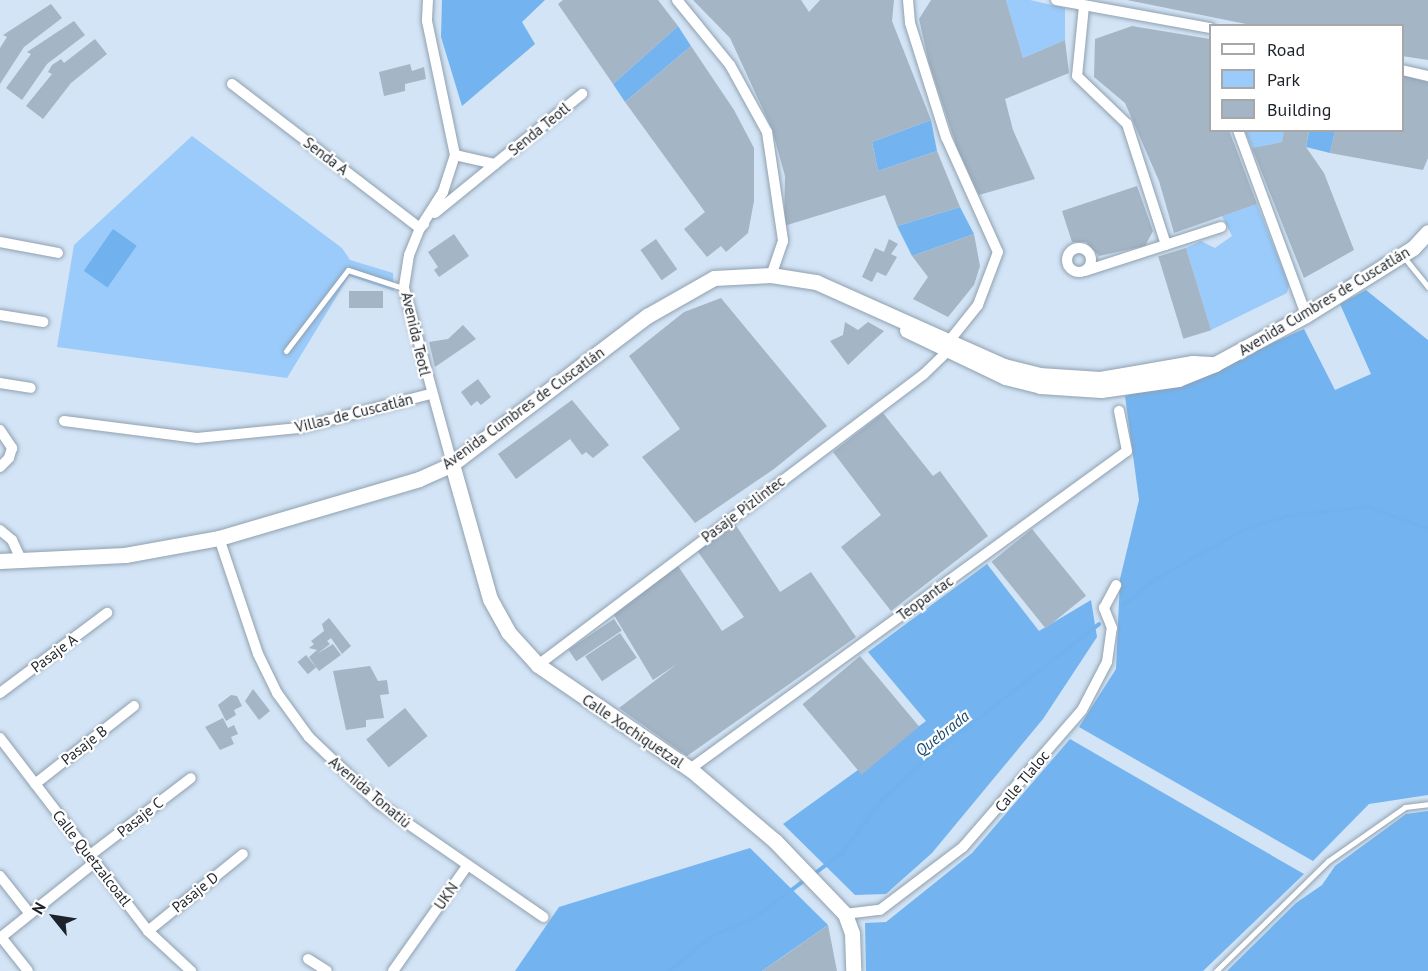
<!DOCTYPE html>
<html>
<head>
<meta charset="utf-8">
<style>
	body { margin:0 }
	#map { position:relative; width:1428px; height:971px; overflow:hidden; background:#d2e4f5; font-family:"PT Sans",sans-serif }
	div>[style] { position:absolute }
	[style*='--x'] { left:calc(var(--x)*1px); top:calc(var(--y)*1px); width:calc(var(--w)*1px); rotate:calc(var(--a)*1deg) }
	.green>* { inset:0; background:#9acbfa }
	.forest>* { inset:0; background:#73b4f0 }
	.water>* { inset:0; background:#71b2ee; transform-origin:0 0 }
	.stream>* { height:4px; margin:-2px; padding:0 2px; transform-origin:2px; border-radius:2px; background:#71b2ee }
	.building>* { inset:0; background:#a4b5c5; transform-origin:0 0 }
	.roads { filter:drop-shadow(0 0 2px #90a0b0) drop-shadow(0 0 2px #90a0b0) }
	.service>* { height:5px; margin:-2.5px; padding:0 2.5px; transform-origin:2.5px; border-radius:2.5px; background:#fff }
	.minor>* { height:10px; margin:-5px; padding:0 5px; transform-origin:5px; border-radius:5px; background:#fff }
	.minor>.ring { margin:-5px; padding:0; box-sizing:content-box; background:none; border:10px solid #fff; border-radius:50% }
	.secondary>* { height:15px; margin:-7.5px; padding:0 7.5px; transform-origin:7.5px; border-radius:7.5px; background:#fff }
	span { translate:-50% -50%; white-space:nowrap; text-align:center; line-height:1.15; -webkit-text-stroke:4.5px #fff; paint-order:stroke }
	.street-label { font-size:15px; color:#1d2329 }
	.water-label { font-size:16px; color:#1a4970; font-style:italic }
	.legend { position:absolute; left:1209px; top:24px; width:195px; height:108px; box-sizing:border-box; background:#fff; border:2px solid #a5a7a9; margin:0; padding:8px 10px; list-style:none; font-size:18px; color:#1d2329 }
	.legend li { display:flex; align-items:center; gap:12px; height:30px }
	.legend b { width:30px; border:2px solid #a5a7a9 }
	.north { position:absolute; left:24px; top:887px; width:60px; height:60px; -webkit-text-stroke:4px #fff; paint-order:stroke; rotate:300deg; font-size:16px; font-weight:700; line-height:24px; text-align:center; color:#1d2329 }
	.north::after { content:''; display:block; margin:auto; width:21px; height:27px; background:#1d2329; clip-path:polygon(50% 0,100% 100%,50% 72%,0 100%) }
</style>
</head>
<body>
<div id="map">
	<div class="green">
		<div style="clip-path:polygon(1006px 0,1030px 0,1065px 8px,1065px 40px,1023px 58px)"></div>
		<div style="clip-path:polygon(1245px 131px,1284px 131px,1282px 142px,1252px 148px)"></div>
		<div style="clip-path:polygon(192px 136px,342px 248px,350px 260px,393px 273px,394px 291px,349px 276px,287px 378px,57px 347px,74px 245px)"></div>
		<div style="clip-path:polygon(1257px 204px,1289px 285px,1287px 293px,1211px 330px,1186px 248px,1201px 241px,1215px 248px,1232px 236px,1222px 216px)"></div>
	</div>
	<div class="forest">
		<div style="clip-path:polygon(442px 0,545px 0,522px 22px,535px 44px,462px 106px,441px 37px)"></div>
		<div style="clip-path:polygon(678px 26px,691px 46px,625px 102px,613px 84px)"></div>
		<div style="clip-path:polygon(931px 120px,937px 151px,878px 171px,872px 142px)"></div>
		<div style="clip-path:polygon(1309px 131px,1335px 131px,1330px 153px,1306px 147px)"></div>
		<div style="clip-path:polygon(960px 207px,974px 234px,912px 256px,897px 226px)"></div>
		<div style="clip-path:polygon(1366px 290px,1428px 340px,1428px 795px,1369px 804px,1313px 861px,1079px 727px,1116px 669px,1120px 579px,1139px 500px,1125px 396px,1209px 371px,1304px 329px,1335px 390px,1371px 374px,1340px 304px)"></div>
		<div style="clip-path:polygon(987px 564px,1039px 631px,1091px 600px,1097px 637px,1043px 719px,932px 853px,886px 894px,855px 895px,783px 824px,926px 721px,868px 652px)"></div>
		<div style="clip-path:polygon(1070px 739px,1304px 874px,1203px 971px,866px 971px,865px 923px,886px 922px,972px 853px)"></div>
		<div style="clip-path:polygon(1428px 811px,1428px 971px,1227px 971px,1296px 903px,1322px 885px,1335px 866px,1406px 814px)"></div>
		<div style="clip-path:polygon(750px 848px,828px 925px,762px 971px,515px 971px,559px 907px)"></div>
	</div>
	<div class="water">
		<div style="left:113px;top:229px;width:29px;height:51px;rotate:35deg"></div>
	</div>
	<div class="stream">
		<div style="--x:1124;--y:605;--w:39;--a:-40"></div>
		<div style="--x:1154;--y:580;--w:105;--a:-29"></div>
		<div style="--x:1246;--y:529;--w:43;--a:-17.6"></div>
		<div style="--x:1287;--y:516;--w:81;--a:-6.3"></div>
		<div style="--x:1368;--y:507;--w:64;--a:20.1"></div>
		<div style="--x:814;--y:874;--w:36;--a:-37"></div>
		<div style="--x:843;--y:852;--w:61;--a:-53.7"></div>
		<div style="--x:879;--y:803;--w:54;--a:-43.5"></div>
		<div style="--x:918;--y:766;--w:230;--a:-38.1"></div>
		<div style="--x:669;--y:971;--w:55;--a:-39.1"></div>
		<div style="--x:712;--y:936;--w:44;--a:-22.5"></div>
		<div style="--x:753;--y:919;--w:65;--a:-36.9"></div>
	</div>
	<div class="building">
		<div style="clip-path:polygon(563px 0,658px 0,678px 26px,613px 84px,558px 4px)"></div>
		<div style="clip-path:polygon(693px 0,801px 0,809px 12px,820px 0,894px 0,892px 21px,931px 120px,872px 142px,878px 171px,937px 151px,960px 207px,897px 226px,885px 195px,784px 226px,785px 176px,772px 129px,730px 38px)"></div>
		<div style="clip-path:polygon(931px 0,1006px 0,1023px 58px,1065px 40px,1069px 73px,1005px 99px,1013px 130px,1035px 179px,979px 195px,957px 148px,929px 63px,919px 19px)"></div>
		<div style="clip-path:polygon(1127px 0,1428px 0,1428px 60px,1402px 56px,1402px 26px,1256px 26px)"></div>
		<div style="clip-path:polygon(51px 4px,62px 18px,24px 47px,0 84px,0 48px,7px 37px,3px 35px)"></div>
		<div style="clip-path:polygon(74px 21px,85px 35px,47px 64px,22px 100px,6px 88px,31px 54px,27px 52px)"></div>
		<div style="clip-path:polygon(1132px 26px,1210px 39px,1210px 130px,1229px 130px,1257px 204px,1174px 233px,1159px 181px,1125px 103px,1094px 77px,1095px 39px)"></div>
		<div style="clip-path:polygon(95px 39px,107px 54px,71px 83px,43px 119px,26px 106px,52px 74px,48px 72px,52px 65px,61px 59px,64px 63px)"></div>
		<div style="clip-path:polygon(691px 46px,734px 110px,754px 148px,754px 201px,748px 233px,726px 252px,721px 246px,707px 257px,684px 229px,705px 212px,625px 102px)"></div>
		<div style="clip-path:polygon(410px 64px,412px 71px,424px 67px,426px 79px,405px 84px,405px 91px,384px 96px,379px 72px)"></div>
		<div style="clip-path:polygon(1402px 75px,1428px 82px,1428px 158px,1423px 170px,1330px 153px,1335px 130px,1402px 130px)"></div>
		<div style="clip-path:polygon(1284px 130px,1309px 130px,1306px 147px,1324px 173px,1354px 250px,1304px 278px,1252px 148px,1282px 142px)"></div>
		<div style="clip-path:polygon(1137px 186px,1153px 231px,1145px 246px,1099px 256px,1086px 242px,1072px 242px,1062px 211px)"></div>
		<div style="clip-path:polygon(454px 234px,469px 256px,439px 277px,434px 270px,438px 267px,428px 252px)"></div>
		<div style="clip-path:polygon(974px 234px,980px 266px,974px 285px,948px 317px,913px 299px,928px 277px,912px 256px)"></div>
		<div style="left:656px;top:239px;width:37px;height:19px;rotate:55deg"></div>
		<div style="clip-path:polygon(889px 239px,898px 244px,891px 254px,897px 257px,886px 276px,877px 272px,872px 282px,862px 277px,875px 248px,884px 252px)"></div>
		<div style="left:1186px;top:248px;width:86px;height:29px;rotate:73deg"></div>
		<div style="left:383px;top:291px;width:17px;height:34px;rotate:90deg"></div>
		<div style="clip-path:polygon(721px 298px,827px 426px,774px 469px,695px 523px,642px 457px,680px 429px,629px 356px,684px 312px)"></div>
		<div style="clip-path:polygon(845px 322px,858px 330px,868px 322px,884px 331px,848px 365px,830px 341px,843px 335px)"></div>
		<div style="clip-path:polygon(463px 325px,476px 339px,435px 367px,429px 342px,448px 339px)"></div>
		<div style="clip-path:polygon(478px 379px,491px 397px,481px 405px,477px 401px,471px 406px,461px 392px)"></div>
		<div style="clip-path:polygon(572px 400px,609px 445px,593px 458px,586px 452px,582px 455px,570px 439px,516px 479px,498px 454px)"></div>
		<div style="clip-path:polygon(883px 413px,933px 476px,940px 471px,988px 536px,891px 611px,841px 547px,881px 515px,833px 452px)"></div>
		<div style="clip-path:polygon(733px 521px,780px 592px,811px 572px,856px 637px,687px 756px,619px 708px,677px 664px,653px 680px,614px 615px,678px 566px,722px 631px,744px 617px,696px 549px)"></div>
		<div style="left:1032px;top:529px;width:86px;height:52px;rotate:51deg"></div>
		<div style="clip-path:polygon(329px 618px,351px 646px,342px 654px,331px 638px,327px 641px,330px 644px,317px 654px,333px 644px,341px 655px,319px 671px,309px 657px,317px 650px,309px 648px,314px 644px,311px 641px,324px 631px,322px 624px)"></div>
		<div style="left:614px;top:619px;width:14px;height:55px;rotate:56deg"></div>
		<div style="left:620px;top:633px;width:30px;height:42px;rotate:56deg"></div>
		<div style="left:306px;top:655px;width:16px;height:11px;rotate:50deg"></div>
		<div style="left:860px;top:656px;width:92px;height:75px;rotate:50deg"></div>
		<div style="clip-path:polygon(370px 666px,378px 681px,387px 680px,389px 694px,380px 695px,384px 718px,366px 720px,366px 727px,346px 730px,333px 671px)"></div>
		<div style="clip-path:polygon(253px 689px,270px 711px,259px 720px,245px 701px)"></div>
		<div style="clip-path:polygon(231px 695px,237px 696px,242px 706px,234px 710px,236px 715px,226px 721px,218px 705px)"></div>
		<div style="left:405px;top:708px;width:36px;height:50px;rotate:51deg"></div>
		<div style="clip-path:polygon(223px 718px,228px 728px,234px 725px,238px 734px,231px 737px,234px 744px,220px 750px,205px 727px)"></div>
		<div style="clip-path:polygon(828px 925px,837px 971px,762px 971px,784px 956px)"></div>
	</div>
	<div class="roads">
		<div class="service">
			<div style="--x:1403;--y:256;--w:40;--a:51"></div>
			<div style="--x:286;--y:351;--w:102;--a:-52.6"></div>
			<div style="--x:348;--y:270;--w:58;--a:18.1"></div>
			<div style="--x:1216;--y:971;--w:157;--a:-44.5"></div>
			<div style="--x:1328;--y:861;--w:94;--a:-35"></div>
			<div style="--x:1405;--y:807;--w:23;--a:-7"></div>
		</div>
		<div class="minor">
			<div style="--x:428;--y:0;--w:21;--a:93"></div>
			<div style="--x:427;--y:21;--w:137;--a:78.2"></div>
			<div style="--x:455;--y:155;--w:39;--a:108"></div>
			<div style="--x:443;--y:192;--w:43;--a:122.6"></div>
			<div style="--x:420;--y:228;--w:29;--a:112"></div>
			<div style="--x:409;--y:255;--w:33;--a:99"></div>
			<div style="--x:404;--y:288;--w:182;--a:74.7"></div>
			<div style="--x:677;--y:0;--w:84;--a:50.8"></div>
			<div style="--x:730;--y:65;--w:77;--a:61.1"></div>
			<div style="--x:767;--y:132;--w:110;--a:81.6"></div>
			<div style="--x:783;--y:241;--w:36;--a:109"></div>
			<div style="--x:908;--y:0;--w:23;--a:85"></div>
			<div style="--x:910;--y:23;--w:120;--a:72.5"></div>
			<div style="--x:946;--y:137;--w:126;--a:65.7"></div>
			<div style="--x:998;--y:252;--w:57;--a:110.7"></div>
			<div style="--x:978;--y:305;--w:45;--a:128.7"></div>
			<div style="--x:1056;--y:0;--w:157;--a:10.3"></div>
			<div style="--x:1084;--y:6;--w:70;--a:95.7"></div>
			<div style="--x:1077;--y:76;--w:69;--a:43.8"></div>
			<div style="--x:1127;--y:124;--w:127;--a:72.1"></div>
			<div style="--x:1402;--y:70;--w:27;--a:13"></div>
			<div style="--x:232;--y:84;--w:237;--a:37.5"></div>
			<div style="--x:420;--y:228;--w:6;--a:-45"></div>
			<div style="--x:1238;--y:130;--w:197;--a:69.8"></div>
			<div style="--x:455;--y:155;--w:41;--a:12.7"></div>
			<div style="--x:495;--y:164;--w:112;--a:-38.8"></div>
			<div style="--x:435;--y:213;--w:77;--a:-39.2"></div>
			<div style="--x:0;--y:242;--w:59;--a:10.7"></div>
			<div class="ring" style="left:1067px;top:248px;width:14px;height:14px"></div>
			<div style="--x:1085;--y:271;--w:143;--a:-17.9"></div>
			<div style="--x:0;--y:315;--w:44;--a:9.2"></div>
			<div style="--x:0;--y:383;--w:31;--a:9"></div>
			<div style="--x:64;--y:421;--w:134;--a:7.3"></div>
			<div style="--x:197;--y:438;--w:102;--a:-5.6"></div>
			<div style="--x:299;--y:428;--w:135;--a:-14.5"></div>
			<div style="--x:0;--y:430;--w:22;--a:56"></div>
			<div style="--x:12;--y:448;--w:10;--a:107"></div>
			<div style="--x:9;--y:458;--w:13;--a:135"></div>
			<div style="--x:0;--y:530;--w:16;--a:40"></div>
			<div style="--x:12;--y:540;--w:23;--a:65"></div>
			<div style="--x:219;--y:538;--w:122;--a:71.4"></div>
			<div style="--x:258;--y:654;--w:43;--a:64"></div>
			<div style="--x:277;--y:693;--w:54;--a:54"></div>
			<div style="--x:309;--y:737;--w:95;--a:43.7"></div>
			<div style="--x:378;--y:803;--w:201;--a:34.6"></div>
			<div style="--x:538;--y:665;--w:483;--a:-37"></div>
			<div style="--x:924;--y:374;--w:32;--a:-44"></div>
			<div style="--x:0;--y:693;--w:134;--a:-36.8"></div>
			<div style="--x:0;--y:738;--w:243;--a:52.5"></div>
			<div style="--x:148;--y:931;--w:59;--a:42.9"></div>
			<div style="--x:690;--y:769;--w:540;--a:-36.04"></div>
			<div style="--x:1127;--y:451;--w:41;--a:-101.3"></div>
			<div style="--x:35;--y:784;--w:126;--a:-38.2"></div>
			<div style="--x:89;--y:856;--w:128;--a:-37.4"></div>
			<div style="--x:0;--y:876;--w:48;--a:51.7"></div>
			<div style="--x:845;--y:914;--w:35;--a:-7"></div>
			<div style="--x:880;--y:910;--w:104;--a:-37.2"></div>
			<div style="--x:963;--y:847;--w:181;--a:-49"></div>
			<div style="--x:1082;--y:710;--w:54;--a:-62.5"></div>
			<div style="--x:1107;--y:662;--w:34;--a:-82"></div>
			<div style="--x:1112;--y:628;--w:22;--a:-112"></div>
			<div style="--x:1104;--y:608;--w:26;--a:-62"></div>
			<div style="--x:148;--y:931;--w:122;--a:-39"></div>
			<div style="--x:1;--y:937;--w:43;--a:51.5"></div>
			<div style="--x:0;--y:938;--w:120;--a:-38.6"></div>
			<div style="--x:308;--y:959;--w:22;--a:32"></div>
			<div style="--x:393;--y:971;--w:128;--a:-54.8"></div>
		</div>
		<div class="secondary">
			<div style="--x:907;--y:330;--w:109;--a:25.6"></div>
			<div style="--x:1005;--y:377;--w:36;--a:14"></div>
			<div style="--x:1040;--y:386;--w:61;--a:3.8"></div>
			<div style="--x:1101;--y:390;--w:78;--a:-8.1"></div>
			<div style="--x:1178;--y:379;--w:40;--a:-22"></div>
			<div style="--x:1215;--y:364;--w:103;--a:-28.3"></div>
			<div style="--x:1306;--y:315;--w:126;--a:-32.1"></div>
			<div style="--x:1413;--y:248;--w:22;--a:-47"></div>
			<div style="--x:452;--y:464;--w:140;--a:74.3"></div>
			<div style="--x:490;--y:599;--w:38;--a:61"></div>
			<div style="--x:508;--y:632;--w:45;--a:47.7"></div>
			<div style="--x:538;--y:665;--w:184;--a:34.4"></div>
			<div style="--x:690;--y:769;--w:111;--a:40.3"></div>
			<div style="--x:775;--y:841;--w:101;--a:46.2"></div>
			<div style="--x:845;--y:914;--w:20;--a:70"></div>
			<div style="--x:852;--y:933;--w:38;--a:88"></div>
			<div style="--x:0;--y:561;--w:125;--a:-2.7"></div>
			<div style="--x:125;--y:555;--w:96;--a:-10.3"></div>
			<div style="--x:219;--y:538;--w:209;--a:-16.4"></div>
			<div style="--x:419;--y:479;--w:36;--a:-24"></div>
			<div style="--x:452;--y:464;--w:245;--a:-37.2"></div>
			<div style="--x:647;--y:316;--w:77;--a:-29.6"></div>
			<div style="--x:714;--y:278;--w:57;--a:-3"></div>
			<div style="--x:771;--y:275;--w:46;--a:8.8"></div>
			<div style="--x:816;--y:282;--w:206;--a:24.1"></div>
			<div style="--x:1004;--y:366;--w:36;--a:14"></div>
			<div style="--x:1039;--y:375;--w:61;--a:3.8"></div>
			<div style="--x:1100;--y:379;--w:94;--a:-9.8"></div>
			<div style="--x:1193;--y:363;--w:22;--a:3"></div>
		</div>
	</div>
	<div class="street-label">
		<span style="left:539px;top:129px;rotate:-39deg">Senda Teotl</span>
		<span style="left:326px;top:156px;rotate:37deg">Senda A</span>
		<span style="left:1324px;top:301px;rotate:-31deg">Avenida Cumbres de Cuscatlán</span>
		<span style="left:416px;top:334px;rotate:77deg">Avenida Teotl</span>
		<span style="left:523px;top:408px;rotate:-36deg">Avenida Cumbres de Cuscatlán</span>
		<span style="left:354px;top:413px;rotate:-14deg">Villas de Cuscatlán</span>
		<span style="left:743px;top:509px;rotate:-37deg">Pasaje Pizlintec</span>
		<span style="left:925px;top:598px;rotate:-36deg">Teopantac</span>
		<span style="left:54px;top:653px;rotate:-37deg">Pasaje A</span>
		<span style="left:633px;top:731px;rotate:34deg">Calle Xochiquetzal</span>
		<span style="left:84px;top:745px;rotate:-38deg">Pasaje B</span>
		<span style="left:1022px;top:781px;rotate:-50deg">Calle Tlaloc</span>
		<span style="left:370px;top:792px;rotate:40deg">Avenida Tonatiú</span>
		<span style="left:140px;top:817px;rotate:-38deg">Pasaje C</span>
		<span style="left:92px;top:858px;rotate:52deg">Calle Quetzalcoatl</span>
		<span style="left:195px;top:892px;rotate:-39deg">Pasaje D</span>
		<span style="left:446px;top:896px;rotate:-55deg">UKN</span>
	</div>
	<div class="water-label">
		<span style="left:942px;top:733px;rotate:-38deg">Quebrada</span>
	</div>
	<ul class="legend">
	<li><b style="height:8px;background:#fff"></b>Road</li>
	<li><b style="height:16px;background:#9acbfa"></b>Park</li>
	<li><b style="height:16px;background:#a4b5c5"></b>Building</li>
	</ul>
	<div class="north">N</div>
</div>
</body>
</html>
